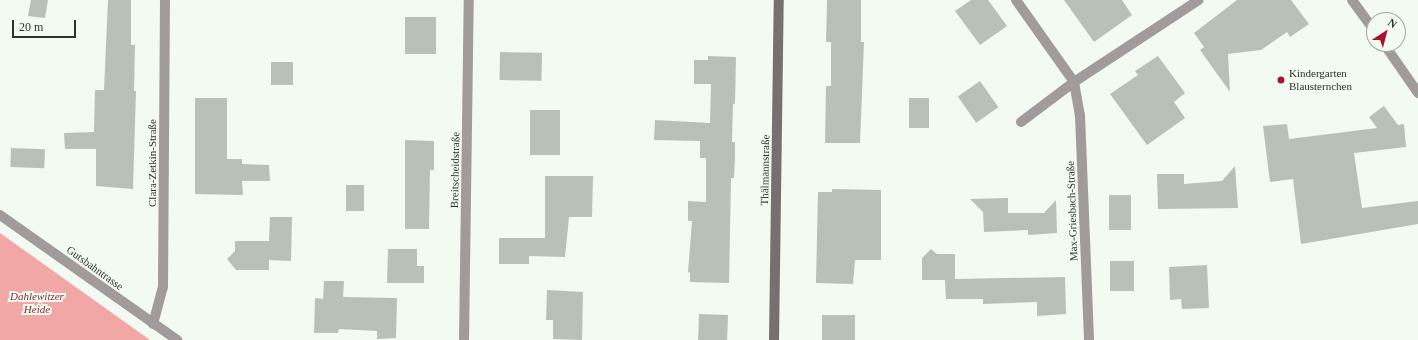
<!DOCTYPE html>
<html>
<head>
<meta charset="utf-8">
<style>
	body { margin:0 }
	#map { position:relative; width:1418px; height:340px; overflow:hidden; background:#f2faf1; font-family:Georgia,serif }
	div>[style] { position:absolute }
	[style*='--x'] { left:calc(var(--x)*1px); top:calc(var(--y)*1px); width:calc(var(--w)*1px); rotate:calc(var(--a)*1deg) }
	.forest>* { inset:0; background:#f0a7a6 }
	.building>* { inset:0; background:#b9c0b7; transform-origin:0 0 }
	.minor>* { height:10px; margin:-5px; padding:0 5px; transform-origin:5px; border-radius:5px; background:#a19b9b }
	.secondary>* { height:10px; margin:-5px; padding:0 5px; transform-origin:5px; border-radius:5px; background:#787070 }
	.dots>* { width:11px; height:11px; translate:-50% -50%; box-sizing:border-box; border:2px solid #f2faf1; border-radius:50% }
	span { translate:-50% -50%; white-space:nowrap; text-align:center; line-height:1.15; -webkit-text-stroke:4px #f2faf1; paint-order:stroke }
	.poi-label { font-size:11px; color:#2e312d }
	.left { translate:0 -50%; text-align:left }
	.street-label { font-size:11px; color:#2e312d }
	.park-label { font-size:11px; color:#822e32; font-style:italic }
	.north { position:absolute; left:1366px; top:12px; width:40px; height:40px; box-sizing:border-box; background:#f2faf1; border:1px solid #a4aaa3; border-radius:50%; rotate:36deg; font-size:11px; font-weight:700; line-height:16px; text-align:center; color:#2e312d }
	.north::after { content:''; display:block; margin:auto; width:14px; height:18px; background:#a9122c; clip-path:polygon(50% 0,100% 100%,50% 72%,0 100%) }
	.scale { position:absolute; left:12px; top:20px; width:64px; height:18px; box-sizing:border-box; border:2px solid #2e312d; border-top:0; padding-left:5px; font-size:12px; line-height:14px; white-space:nowrap; color:#2e312d; -webkit-text-stroke:3px #f2faf1; paint-order:stroke }
</style>
</head>
<body>
<div id="map">
	<div class="forest">
		<div style="clip-path:polygon(0 233px,150px 340px,0 340px)"></div>
	</div>
	<div class="building">
		<div style="clip-path:polygon(31px 0,48px 0,45px 18px,28px 16px)"></div>
		<div style="clip-path:polygon(108px 0,131px 0,131px 45px,135px 45px,134px 91px,136px 91px,133px 189px,96px 186px,96px 149px,65px 149px,64px 133px,94px 132px,95px 90px,104px 90px)"></div>
		<div style="clip-path:polygon(827px 0,861px 0,861px 42px,864px 42px,860px 143px,825px 143px,826px 86px,831px 86px,831px 42px,826px 42px)"></div>
		<div style="clip-path:polygon(971px 0,988px 0,1007px 26px,980px 45px,955px 11px)"></div>
		<div style="clip-path:polygon(1064px 0,1122px 0,1132px 15px,1094px 42px)"></div>
		<div style="clip-path:polygon(1237px 0,1291px 0,1309px 24px,1290px 37px,1287px 32px,1261px 50px,1228px 54px,1230px 92px,1200px 50px,1204px 47px,1194px 33px)"></div>
		<div style="left:405px;top:17px;width:31px;height:37px"></div>
		<div style="left:500px;top:52px;width:42px;height:28px;rotate:1deg"></div>
		<div style="clip-path:polygon(708px 56px,736px 57px,735px 104px,733px 104px,732px 142px,735px 142px,735px 159px,734px 178px,731px 178px,729px 283px,690px 282px,690px 273px,688px 272px,692px 221px,688px 221px,688px 201px,706px 202px,706px 158px,700px 158px,700px 141px,654px 140px,655px 120px,710px 123px,711px 84px,694px 84px,694px 60px,708px 60px)"></div>
		<div style="clip-path:polygon(1158px 56px,1185px 93px,1174px 102px,1185px 118px,1147px 145px,1110px 94px,1138px 75px,1135px 71px)"></div>
		<div style="left:271px;top:62px;width:22px;height:23px"></div>
		<div style="left:980px;top:81px;width:32px;height:27px;rotate:55deg"></div>
		<div style="clip-path:polygon(195px 98px,227px 98px,227px 159px,242px 159px,242px 164px,269px 165px,270px 181px,242px 181px,243px 195px,195px 194px)"></div>
		<div style="left:929px;top:98px;width:30px;height:20px;rotate:90deg"></div>
		<div style="clip-path:polygon(1384px 106px,1398px 125px,1404px 124px,1406px 147px,1354px 153px,1362px 208px,1418px 201px,1418px 224px,1301px 244px,1293px 179px,1270px 182px,1263px 126px,1287px 124px,1289px 139px,1377px 128px,1369px 117px)"></div>
		<div style="left:530px;top:110px;width:30px;height:45px"></div>
		<div style="clip-path:polygon(405px 140px,434px 141px,434px 170px,430px 170px,429px 229px,405px 229px)"></div>
		<div style="left:11px;top:148px;width:34px;height:19px;rotate:2deg"></div>
		<div style="clip-path:polygon(1235px 166px,1238px 208px,1158px 209px,1157px 174px,1184px 174px,1184px 184px,1222px 181px)"></div>
		<div style="clip-path:polygon(545px 176px,593px 176px,592px 217px,569px 217px,565px 257px,529px 256px,529px 264px,499px 264px,499px 238px,545px 238px)"></div>
		<div style="left:364px;top:185px;width:26px;height:18px;rotate:90deg"></div>
		<div style="clip-path:polygon(832px 189px,881px 190px,881px 260px,855px 260px,853px 284px,816px 283px,818px 192px,832px 192px)"></div>
		<div style="left:1109px;top:195px;width:22px;height:35px"></div>
		<div style="clip-path:polygon(1008px 198px,1008px 213px,1044px 213px,1056px 200px,1057px 233px,1028px 235px,1028px 230px,984px 232px,983px 212px,970px 199px)"></div>
		<div style="clip-path:polygon(270px 217px,292px 217px,291px 261px,269px 260px,269px 270px,236px 270px,227px 259px,235px 251px,235px 241px,269px 241px)"></div>
		<div style="clip-path:polygon(388px 249px,417px 249px,417px 266px,424px 266px,424px 283px,387px 283px)"></div>
		<div style="clip-path:polygon(931px 249px,937px 254px,955px 254px,955px 279px,1065px 277px,1066px 314px,1037px 316px,1037px 302px,983px 304px,983px 299px,946px 299px,945px 280px,922px 280px,922px 258px)"></div>
		<div style="left:1110px;top:261px;width:24px;height:30px"></div>
		<div style="clip-path:polygon(1207px 265px,1209px 308px,1182px 309px,1181px 299px,1170px 300px,1169px 267px)"></div>
		<div style="clip-path:polygon(324px 281px,344px 281px,343px 297px,397px 298px,396px 338px,377px 339px,377px 331px,339px 329px,338px 333px,314px 333px,315px 298px,323px 299px)"></div>
		<div style="clip-path:polygon(547px 290px,583px 292px,582px 340px,553px 339px,553px 320px,546px 320px)"></div>
		<div style="left:699px;top:314px;width:29px;height:26px;rotate:2deg"></div>
		<div style="left:822px;top:315px;width:33px;height:25px"></div>
	</div>
	<div class="minor">
		<div style="--x:1016;--y:0;--w:100;--a:54.7"></div>
		<div style="--x:1074;--y:82;--w:34;--a:80"></div>
		<div style="--x:1080;--y:115;--w:225;--a:87.7"></div>
		<div style="--x:1352;--y:0;--w:37;--a:54"></div>
		<div style="--x:1384;--y:44;--w:60;--a:55.2"></div>
		<div style="--x:1021;--y:122;--w:66;--a:-37"></div>
		<div style="--x:1074;--y:82;--w:149;--a:-33.3"></div>
		<div style="--x:0;--y:215;--w:217;--a:35.2"></div>
		<div style="--x:153;--y:324;--w:38;--a:-75"></div>
		<div style="--x:163;--y:287;--w:287;--a:-89.6"></div>
		<div style="--x:464;--y:340;--w:340;--a:-89.2"></div>
	</div>
	<div class="secondary">
		<div style="--x:774;--y:340;--w:340;--a:-89.2"></div>
	</div>
	<div class="dots">
		<div style="left:1281px;top:80px;background:#a9122c"></div>
	</div>
	<div class="poi-label">
		<span class="left" style="left:1289px;top:80px">Kindergarten<br>Blausternchen</span>
	</div>
	<div class="street-label">
		<span style="left:152px;top:163px;rotate:-90deg">Clara-Zetkin-Straße</span>
		<span style="left:455px;top:170px;rotate:-89deg">Breitscheidstraße</span>
		<span style="left:765px;top:170px;rotate:-89deg">Thälmannstraße</span>
		<span style="left:1072px;top:211px;rotate:-92deg">Max-Griesbach-Straße</span>
		<span style="left:95px;top:268px;rotate:36deg">Gutsbahntrasse</span>
	</div>
	<div class="park-label">
		<span style="left:37px;top:303px">Dahlewitzer<br>Heide</span>
	</div>
	<div class="north">N</div>
	<div class="scale">20 m</div>
</div>
</body>
</html>
